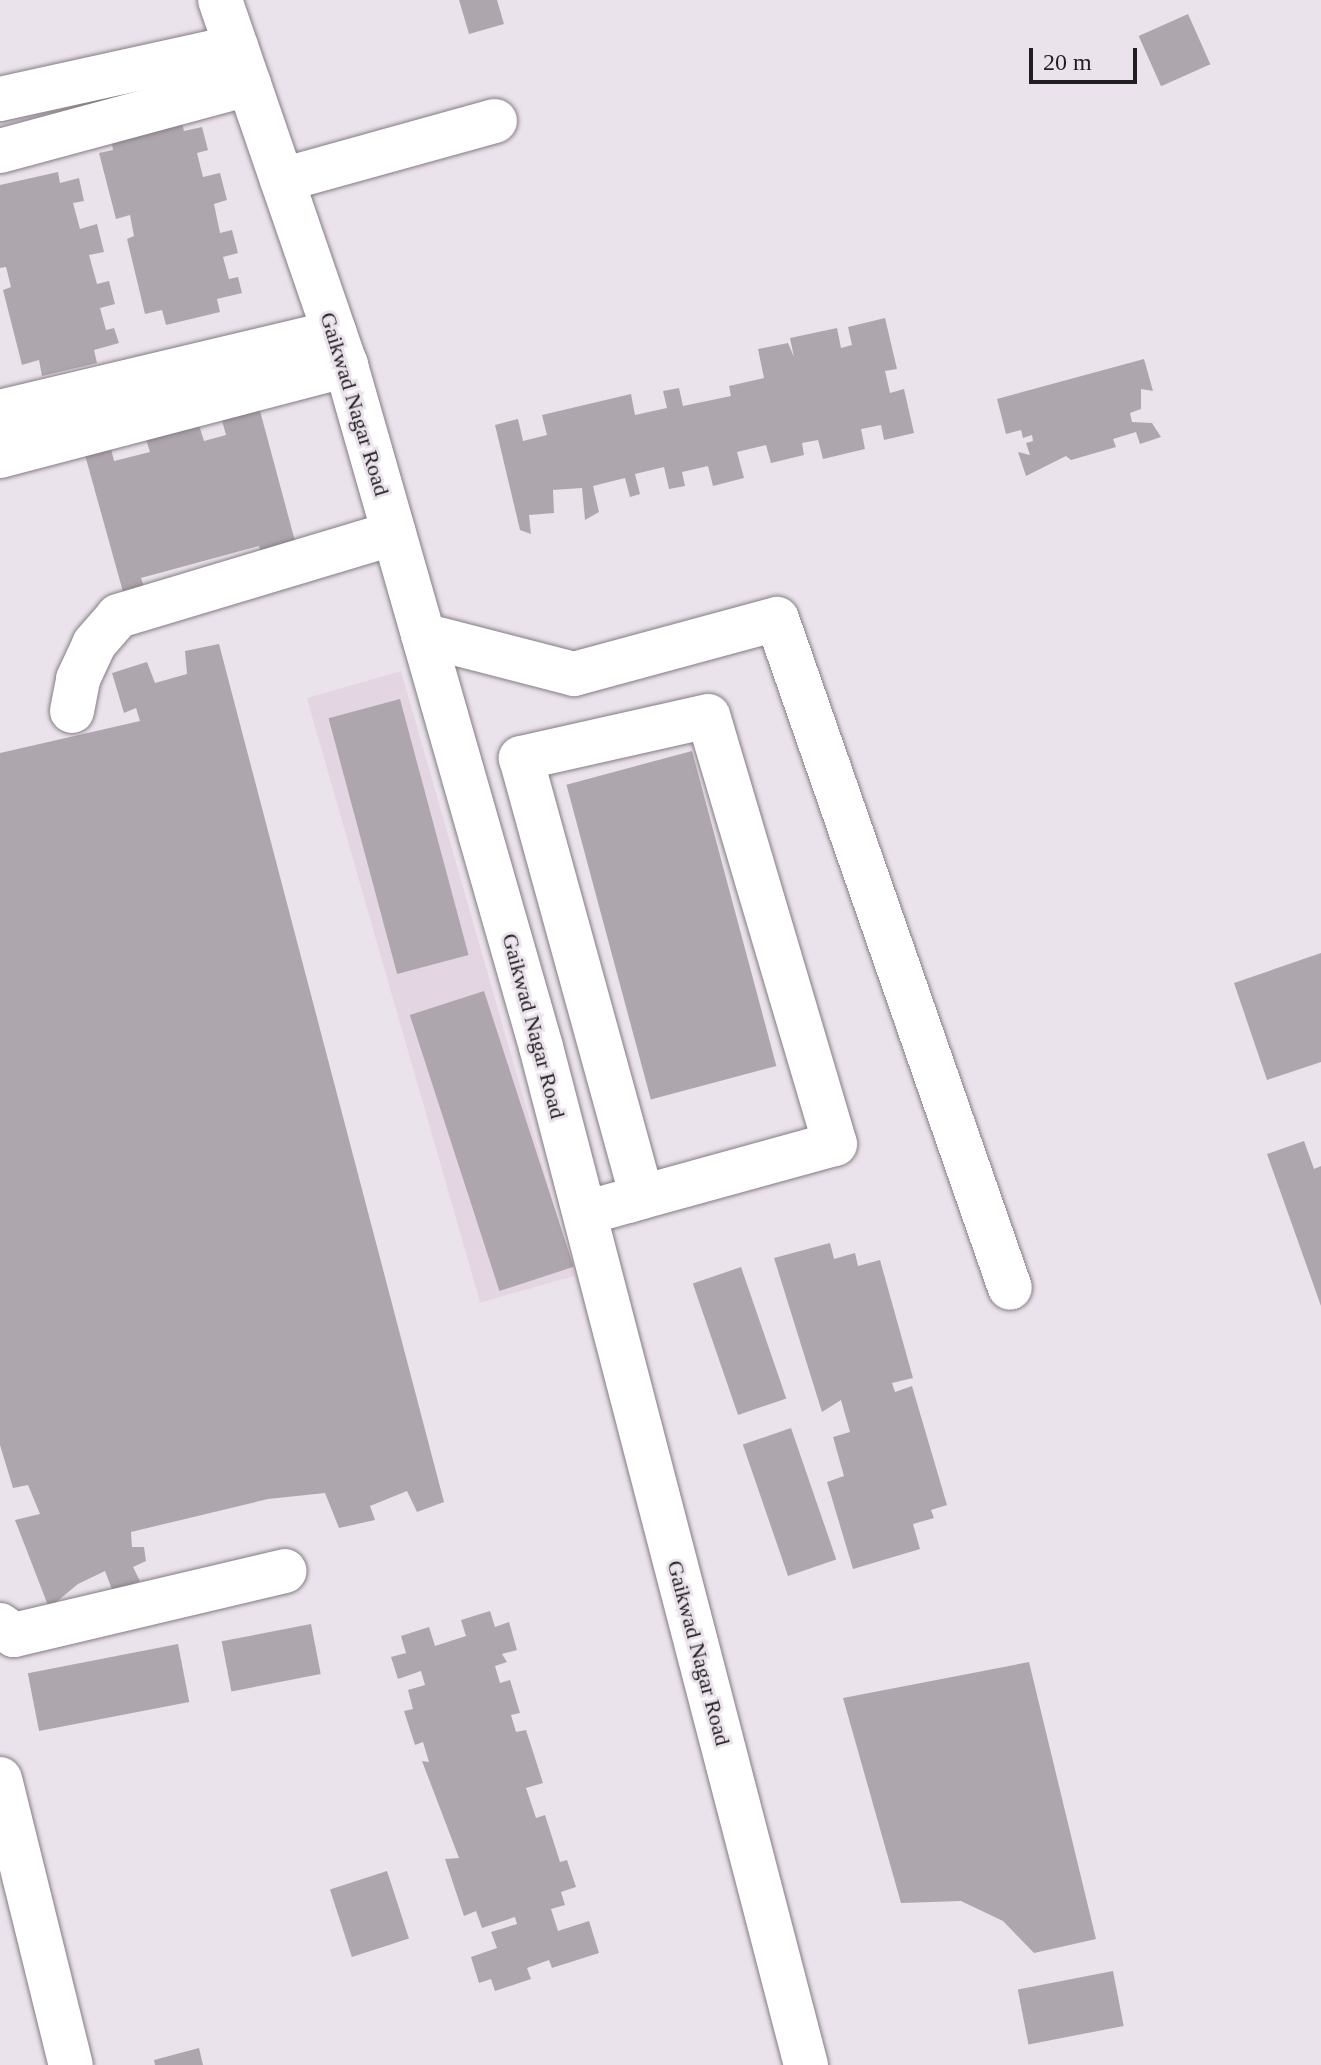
<!DOCTYPE html>
<html>
<head>
<meta charset="utf-8">
<style>
	body { margin:0 }
	#map { position:relative; width:1321px; height:2065px; overflow:hidden; background:#ebe3eb; font-family:Georgia,serif }
	div>[style] { position:absolute }
	[style*='--x'] { left:calc(var(--x)*1px); top:calc(var(--y)*1px); width:calc(var(--w)*1px); rotate:calc(var(--a)*1deg) }
	.built>* { inset:0; background:#e4d5e2; transform-origin:0 0 }
	.building>* { inset:0; background:#aea6ad; transform-origin:0 0 }
	.roads { filter:drop-shadow(0 0 2px #847c83) drop-shadow(0 0 2px #847c83) }
	.minor>* { height:44px; margin:-22px; padding:0 22px; transform-origin:22px; border-radius:22px; background:#fff }
	span { translate:-50% -50%; white-space:nowrap; text-align:center; line-height:1.15; -webkit-text-stroke:6px #ebe3eb; paint-order:stroke }
	.street-label { font-size:22px; color:#211e21 }
	.scale { position:absolute; left:1029px; top:48px; width:108px; height:36px; box-sizing:border-box; border:4px solid #211e21; border-top:0; padding-left:10px; font-size:24px; line-height:28px; white-space:nowrap; color:#211e21; -webkit-text-stroke:6px #ebe3eb; paint-order:stroke }
</style>
</head>
<body>
<div id="map">
	<div class="built">
		<div style="left:401px;top:671px;width:629px;height:98px;rotate:74deg"></div>
	</div>
	<div class="building">
		<div style="clip-path:polygon(459px 0,497px 0,504px 24px,469px 34px)"></div>
		<div style="left:1188px;top:14px;width:55px;height:54px;rotate:66deg"></div>
		<div style="clip-path:polygon(181px 120px,184px 131px,202px 127px,208px 150px,197px 153px,203px 177px,220px 173px,227px 200px,214px 204px,220px 233px,232px 230px,238px 253px,223px 257px,229px 279px,238px 277px,242px 293px,217px 299px,220px 312px,166px 325px,162px 310px,145px 314px,127px 239px,134px 236px,130px 215px,116px 219px,99px 153px,113px 150px,111px 138px)"></div>
		<div style="clip-path:polygon(58px 172px,60px 183px,79px 178px,84px 201px,73px 203px,80px 229px,97px 224px,104px 252px,89px 255px,97px 284px,109px 281px,115px 304px,100px 308px,106px 330px,114px 328px,119px 343px,94px 350px,97px 363px,42px 376px,39px 360px,22px 365px,3px 290px,11px 287px,6px 267px,0 268px,0 185px)"></div>
		<div style="clip-path:polygon(885px 318px,897px 369px,885px 371px,890px 393px,904px 389px,914px 433px,884px 440px,881px 425px,861px 429px,865px 449px,823px 459px,818px 440px,802px 443px,804px 455px,771px 463px,766px 445px,737px 452px,744px 478px,713px 486px,708px 466px,682px 472px,685px 486px,669px 489px,664px 467px,635px 474px,640px 494px,630px 497px,625px 478px,593px 486px,599px 512px,585px 520px,582px 488px,553px 490px,554px 513px,529px 515px,531px 534px,520px 530px,495px 425px,518px 419px,523px 441px,547px 435px,542px 415px,631px 394px,635px 415px,667px 408px,663px 391px,679px 388px,683px 406px,731px 396px,729px 386px,764px 378px,758px 349px,788px 343px,794px 357px,790px 338px,837px 328px,841px 348px,852px 345px,848px 327px)"></div>
		<div style="clip-path:polygon(1144px 359px,1153px 391px,1141px 389px,1141px 409px,1130px 413px,1132px 422px,1152px 423px,1161px 437px,1140px 444px,1136px 432px,1113px 439px,1116px 447px,1071px 460px,1066px 456px,1026px 476px,1018px 452px,1030px 455px,1026px 443px,1033px 441px,1032px 435px,1023px 438px,1021px 430px,1006px 434px,997px 399px)"></div>
		<div style="clip-path:polygon(259px 407px,299px 556px,264px 565px,259px 546px,141px 578px,146px 593px,125px 599px,85px 455px,111px 448px,114px 461px,150px 452px,146px 439px,199px 425px,204px 441px,226px 435px,221px 417px)"></div>
		<div style="clip-path:polygon(219px 644px,444px 1502px,417px 1512px,407px 1491px,370px 1506px,375px 1520px,339px 1528px,325px 1493px,268px 1499px,131px 1532px,132px 1547px,144px 1547px,146px 1561px,133px 1567px,140px 1581px,113px 1592px,105px 1571px,78px 1584px,49px 1608px,15px 1520px,40px 1514px,28px 1485px,13px 1488px,0 1445px,0 753px,140px 721px,136px 708px,124px 713px,112px 673px,147px 662px,155px 683px,187px 674px,185px 651px)"></div>
		<div style="left:400px;top:699px;width:265px;height:74px;rotate:75deg"></div>
		<div style="left:692px;top:751px;width:326px;height:130px;rotate:75deg"></div>
		<div style="clip-path:polygon(1321px 953px,1321px 1062px,1267px 1080px,1234px 983px)"></div>
		<div style="left:484px;top:991px;width:290px;height:78px;rotate:72deg"></div>
		<div style="clip-path:polygon(1304px 1141px,1314px 1169px,1321px 1166px,1321px 1306px,1267px 1154px)"></div>
		<div style="clip-path:polygon(830px 1243px,834px 1259px,855px 1253px,858px 1266px,880px 1260px,913px 1378px,892px 1383px,895px 1392px,912px 1386px,947px 1505px,931px 1510px,934px 1518px,913px 1524px,920px 1549px,853px 1569px,827px 1482px,844px 1476px,833px 1437px,850px 1432px,841px 1400px,822px 1412px,774px 1258px)"></div>
		<div style="left:741px;top:1267px;width:139px;height:51px;rotate:71deg"></div>
		<div style="left:791px;top:1428px;width:139px;height:51px;rotate:71deg"></div>
		<div style="clip-path:polygon(490px 1611px,495px 1627px,509px 1622px,517px 1650px,502px 1654px,507px 1662px,495px 1666px,500px 1683px,510px 1680px,520px 1713px,511px 1715px,516px 1732px,526px 1730px,543px 1783px,526px 1788px,536px 1818px,545px 1815px,560px 1862px,567px 1860px,576px 1887px,561px 1892px,565px 1905px,551px 1909px,558px 1931px,589px 1921px,599px 1953px,552px 1968px,549px 1960px,527px 1968px,531px 1979px,495px 1991px,491px 1979px,479px 1983px,471px 1957px,497px 1948px,491px 1932px,517px 1924px,515px 1917px,482px 1928px,476px 1911px,464px 1916px,445px 1859px,459px 1858px,422px 1761px,429px 1762px,423px 1742px,415px 1745px,404px 1711px,413px 1709px,408px 1690px,425px 1685px,421px 1671px,398px 1679px,391px 1657px,406px 1653px,401px 1636px,429px 1627px,435px 1646px,466px 1636px,461px 1620px)"></div>
		<div style="left:311px;top:1624px;width:51px;height:91px;rotate:79deg"></div>
		<div style="left:178px;top:1644px;width:59px;height:153px;rotate:79deg"></div>
		<div style="clip-path:polygon(1029px 1662px,1096px 1939px,1034px 1953px,1003px 1921px,961px 1901px,901px 1903px,843px 1698px)"></div>
		<div style="left:387px;top:1871px;width:71px;height:60px;rotate:72deg"></div>
		<div style="left:1113px;top:1971px;width:56px;height:97px;rotate:79deg"></div>
		<div style="clip-path:polygon(199px 2048px,203px 2065px,155px 2065px,154px 2060px)"></div>
	</div>
	<div class="roads">
		<div class="minor">
			<div style="--x:220;--y:0;--w:383;--a:71"></div>
			<div style="--x:345;--y:362;--w:712;--a:74.03"></div>
			<div style="--x:541;--y:1047;--w:1052;--a:75.41"></div>
			<div style="--x:0;--y:99;--w:242;--a:-12.4"></div>
			<div style="--x:0;--y:151;--w:258;--a:-15.1"></div>
			<div style="--x:282;--y:180;--w:221;--a:-15.5"></div>
			<div style="--x:0;--y:412;--w:344;--a:-13.4"></div>
			<div style="--x:0;--y:456;--w:358;--a:-14.7"></div>
			<div style="--x:423;--y:635;--w:156;--a:14.5"></div>
			<div style="--x:574;--y:674;--w:210;--a:-15.2"></div>
			<div style="--x:777;--y:619;--w:708;--a:70.8"></div>
			<div style="--x:72;--y:711;--w:33;--a:-79"></div>
			<div style="--x:78;--y:679;--w:38;--a:-65"></div>
			<div style="--x:94;--y:644;--w:37;--a:-49"></div>
			<div style="--x:118;--y:616;--w:288;--a:-16.7"></div>
			<div style="--x:585;--y:1213;--w:45;--a:-15.6"></div>
			<div style="--x:628;--y:1201;--w:15;--a:-16"></div>
			<div style="--x:642;--y:1197;--w:200;--a:-15.4"></div>
			<div style="--x:835;--y:1144;--w:446;--a:-106.5"></div>
			<div style="--x:708;--y:716;--w:192;--a:167.3"></div>
			<div style="--x:521;--y:758;--w:455;--a:74.6"></div>
			<div style="--x:0;--y:1625;--w:17;--a:36"></div>
			<div style="--x:14;--y:1635;--w:278;--a:-13.3"></div>
			<div style="--x:0;--y:1779;--w:295;--a:76.1"></div>
		</div>
	</div>
	<div class="street-label">
		<span style="left:355px;top:404px;rotate:73deg">Gaikwad Nagar Road</span>
		<span style="left:534px;top:1026px;rotate:75deg">Gaikwad Nagar Road</span>
		<span style="left:699px;top:1653px;rotate:75deg">Gaikwad Nagar Road</span>
	</div>
	<div class="scale">20 m</div>
</div>
</body>
</html>
